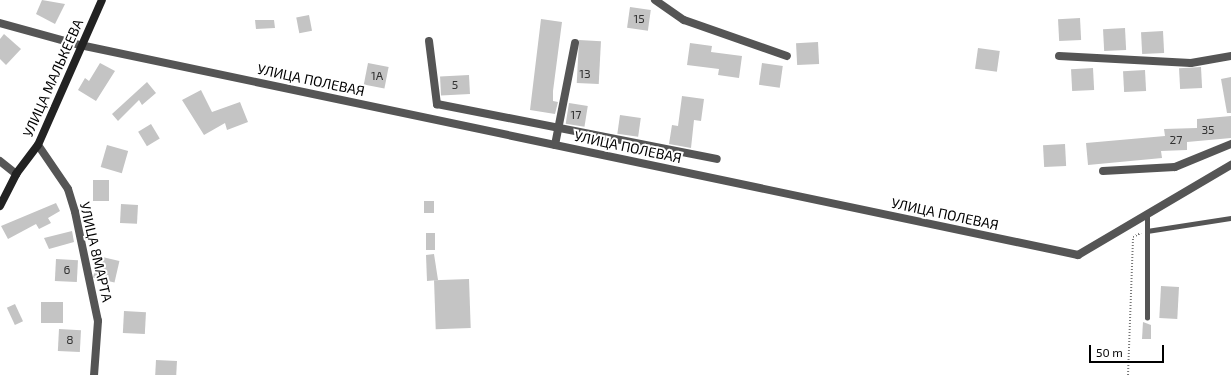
<!DOCTYPE html>
<html>
<head>
<meta charset="utf-8">
<style>
	body { margin:0 }
	#map { position:relative; width:1231px; height:375px; overflow:hidden; background:#fff; font-family:"Exo 2",sans-serif }
	div>[style] { position:absolute }
	[style*='--x'] { left:calc(var(--x)*1px); top:calc(var(--y)*1px); width:calc(var(--w)*1px); rotate:calc(var(--a)*1deg) }
	.building>* { inset:0; background:#c4c4c4; transform-origin:0 0 }
	.path>* { height:2px; margin-top:-1px; transform-origin:0; background:repeating-linear-gradient(90deg,#777 0 1px,transparent 0 3px) }
	.lane>* { height:4.5px; margin:-2.25px; padding:0 2.25px; transform-origin:2.25px; border-radius:2.25px; background:#555 }
	.street>* { height:8px; margin:-4px; padding:0 4px; transform-origin:4px; border-radius:4px; background:#555 }
	.secondary>* { height:8px; margin:-4px; padding:0 4px; transform-origin:4px; border-radius:4px; background:#222 }
	span { translate:-50% -50%; white-space:nowrap; text-align:center; line-height:1.15; -webkit-text-stroke:4px #fff; paint-order:stroke }
	.number-label { font-size:12px; color:#313131 }
	.number-label span { -webkit-text-stroke-width:0 }
	.street-label { font-size:14px; color:#000 }
	.scale { position:absolute; left:1089px; top:345px; width:75px; height:18px; box-sizing:border-box; border:2px solid #000; border-top:0; padding-left:5px; font-size:12px; line-height:14px; white-space:nowrap; color:#000; -webkit-text-stroke:3px #fff; paint-order:stroke }
</style>
</head>
<body>
<div id="map">
	<div class="building">
		<div style="clip-path:polygon(42px 0,65px 4px,55px 24px,36px 14px)"></div>
		<div style="left:630px;top:7px;width:21px;height:21px;rotate:8deg"></div>
		<div style="left:309px;top:15px;width:16px;height:13px;rotate:79deg"></div>
		<div style="left:1080px;top:18px;width:22px;height:22px;rotate:87deg"></div>
		<div style="clip-path:polygon(541px 19px,562px 22px,553px 91px,553px 101px,558px 102px,555px 114px,530px 110px)"></div>
		<div style="clip-path:polygon(255px 20px,274px 20px,275px 28px,256px 29px)"></div>
		<div style="left:1125px;top:28px;width:22px;height:22px;rotate:87deg"></div>
		<div style="left:1163px;top:31px;width:22px;height:22px;rotate:87deg"></div>
		<div style="clip-path:polygon(4px 34px,21px 49px,6px 65px,0 59px,0 39px)"></div>
		<div style="left:579px;top:40px;width:22px;height:43px;rotate:3deg"></div>
		<div style="left:818px;top:42px;width:22px;height:22px;rotate:87deg"></div>
		<div style="clip-path:polygon(690px 43px,712px 46px,711px 52px,742px 56px,739px 78px,718px 75px,719px 69px,687px 65px)"></div>
		<div style="left:978px;top:48px;width:22px;height:21px;rotate:8deg"></div>
		<div style="clip-path:polygon(100px 63px,115px 71px,96px 101px,78px 90px,85px 78px,89px 81px)"></div>
		<div style="left:368px;top:63px;width:21px;height:22px;rotate:11deg"></div>
		<div style="left:762px;top:63px;width:21px;height:22px;rotate:8deg"></div>
		<div style="left:1201px;top:67px;width:21px;height:22px;rotate:87deg"></div>
		<div style="left:1093px;top:68px;width:22px;height:22px;rotate:87deg"></div>
		<div style="left:1145px;top:70px;width:21px;height:22px;rotate:87deg"></div>
		<div style="left:469px;top:75px;width:19px;height:29px;rotate:87deg"></div>
		<div style="clip-path:polygon(1231px 77px,1231px 113px,1227px 113px,1221px 79px)"></div>
		<div style="clip-path:polygon(147px 82px,156px 93px,142px 105px,139px 100px,118px 121px,112px 114px)"></div>
		<div style="clip-path:polygon(201px 90px,212px 112px,240px 102px,248px 122px,227px 130px,225px 123px,204px 135px,182px 100px)"></div>
		<div style="clip-path:polygon(682px 96px,704px 99px,701px 121px,694px 120px,691px 148px,669px 144px,672px 125px,678px 126px)"></div>
		<div style="left:569px;top:103px;width:19px;height:21px;rotate:9deg"></div>
		<div style="left:620px;top:115px;width:21px;height:19px;rotate:8deg"></div>
		<div style="clip-path:polygon(1231px 116px,1231px 138px,1187px 142px,1187px 150px,1161px 151px,1162px 158px,1088px 165px,1086px 143px,1165px 136px,1164px 129px,1197px 128px,1197px 119px)"></div>
		<div style="left:151px;top:124px;width:17px;height:15px;rotate:59deg"></div>
		<div style="left:1065px;top:144px;width:22px;height:22px;rotate:87deg"></div>
		<div style="left:107px;top:145px;width:22px;height:23px;rotate:16deg"></div>
		<div style="left:93px;top:180px;width:16px;height:21px"></div>
		<div style="left:434px;top:201px;width:12px;height:10px;rotate:90deg"></div>
		<div style="clip-path:polygon(56px 203px,60px 211px,48px 218px,51px 223px,39px 229px,36px 224px,8px 239px,1px 226px)"></div>
		<div style="left:121px;top:204px;width:17px;height:19px;rotate:3deg"></div>
		<div style="clip-path:polygon(72px 231px,74px 242px,49px 249px,44px 238px)"></div>
		<div style="left:426px;top:233px;width:9px;height:17px"></div>
		<div style="clip-path:polygon(434px 254px,438px 280px,427px 281px,426px 255px)"></div>
		<div style="left:98px;top:256px;width:22px;height:22px;rotate:13deg"></div>
		<div style="left:56px;top:259px;width:22px;height:22px;rotate:3deg"></div>
		<div style="left:469px;top:279px;width:49px;height:35px;rotate:88deg"></div>
		<div style="left:1161px;top:286px;width:18px;height:32px;rotate:3deg"></div>
		<div style="left:41px;top:302px;width:22px;height:21px"></div>
		<div style="left:15px;top:304px;width:19px;height:9px;rotate:65deg"></div>
		<div style="left:124px;top:311px;width:22px;height:22px;rotate:3deg"></div>
		<div style="clip-path:polygon(1143px 322px,1151px 325px,1151px 339px,1142px 339px)"></div>
		<div style="left:59px;top:329px;width:22px;height:22px;rotate:3deg"></div>
		<div style="left:156px;top:360px;width:21px;height:15px;rotate:3deg"></div>
	</div>
	<div class="path">
		<div style="--x:1128;--y:375;--w:138;--a:-87.9"></div>
		<div style="--x:1133;--y:237;--w:9;--a:-27"></div>
	</div>
	<div class="lane">
		<div style="--x:1147;--y:231;--w:85;--a:-8.8"></div>
		<div style="--x:1147;--y:318;--w:105;--a:-90"></div>
	</div>
	<div class="street">
		<div style="--x:655;--y:0;--w:35;--a:35"></div>
		<div style="--x:684;--y:20;--w:109;--a:19.3"></div>
		<div style="--x:0;--y:23;--w:83;--a:15.4"></div>
		<div style="--x:80;--y:45;--w:1020;--a:11.88"></div>
		<div style="--x:1078;--y:255;--w:178;--a:-30.5"></div>
		<div style="--x:429;--y:41;--w:64;--a:82.8"></div>
		<div style="--x:437;--y:104;--w:285;--a:11.1"></div>
		<div style="--x:1059;--y:56;--w:132;--a:3"></div>
		<div style="--x:1191;--y:63;--w:41;--a:-9.9"></div>
		<div style="--x:38;--y:145;--w:53;--a:55.7"></div>
		<div style="--x:68;--y:189;--w:24;--a:73"></div>
		<div style="--x:75;--y:212;--w:111;--a:78.1"></div>
		<div style="--x:98;--y:321;--w:54;--a:94.2"></div>
		<div style="--x:555;--y:145;--w:104;--a:-78.9"></div>
		<div style="--x:0;--y:161;--w:21;--a:39"></div>
		<div style="--x:1103;--y:171;--w:72;--a:-3.2"></div>
		<div style="--x:1175;--y:167;--w:61;--a:-22.3"></div>
	</div>
	<div class="secondary">
		<div style="--x:0;--y:206;--w:36;--a:-63"></div>
		<div style="--x:16;--y:174;--w:36;--a:-53"></div>
		<div style="--x:38;--y:145;--w:158;--a:-66.2"></div>
	</div>
	<div class="number-label">
		<span style="left:639px;top:19px">15</span>
		<span style="left:585px;top:74px">13</span>
		<span style="left:377px;top:76px">1А</span>
		<span style="left:455px;top:85px">5</span>
		<span style="left:576px;top:115px">17</span>
		<span style="left:1208px;top:130px">35</span>
		<span style="left:1176px;top:140px">27</span>
		<span style="left:67px;top:270px">6</span>
		<span style="left:70px;top:340px">8</span>
	</div>
	<div class="street-label">
		<span style="left:53px;top:78px;rotate:-66deg">УЛИЦА МАЛЬКЕЕВА</span>
		<span style="left:311px;top:80px;rotate:12deg">УЛИЦА ПОЛЕВАЯ</span>
		<span style="left:628px;top:147px;rotate:12deg">УЛИЦА ПОЛЕВАЯ</span>
		<span style="left:945px;top:214px;rotate:12deg">УЛИЦА ПОЛЕВАЯ</span>
		<span style="left:96px;top:252px;rotate:77deg">УЛИЦА 8МАРТА</span>
	</div>
	<div class="scale">50 m</div>
</div>
</body>
</html>
